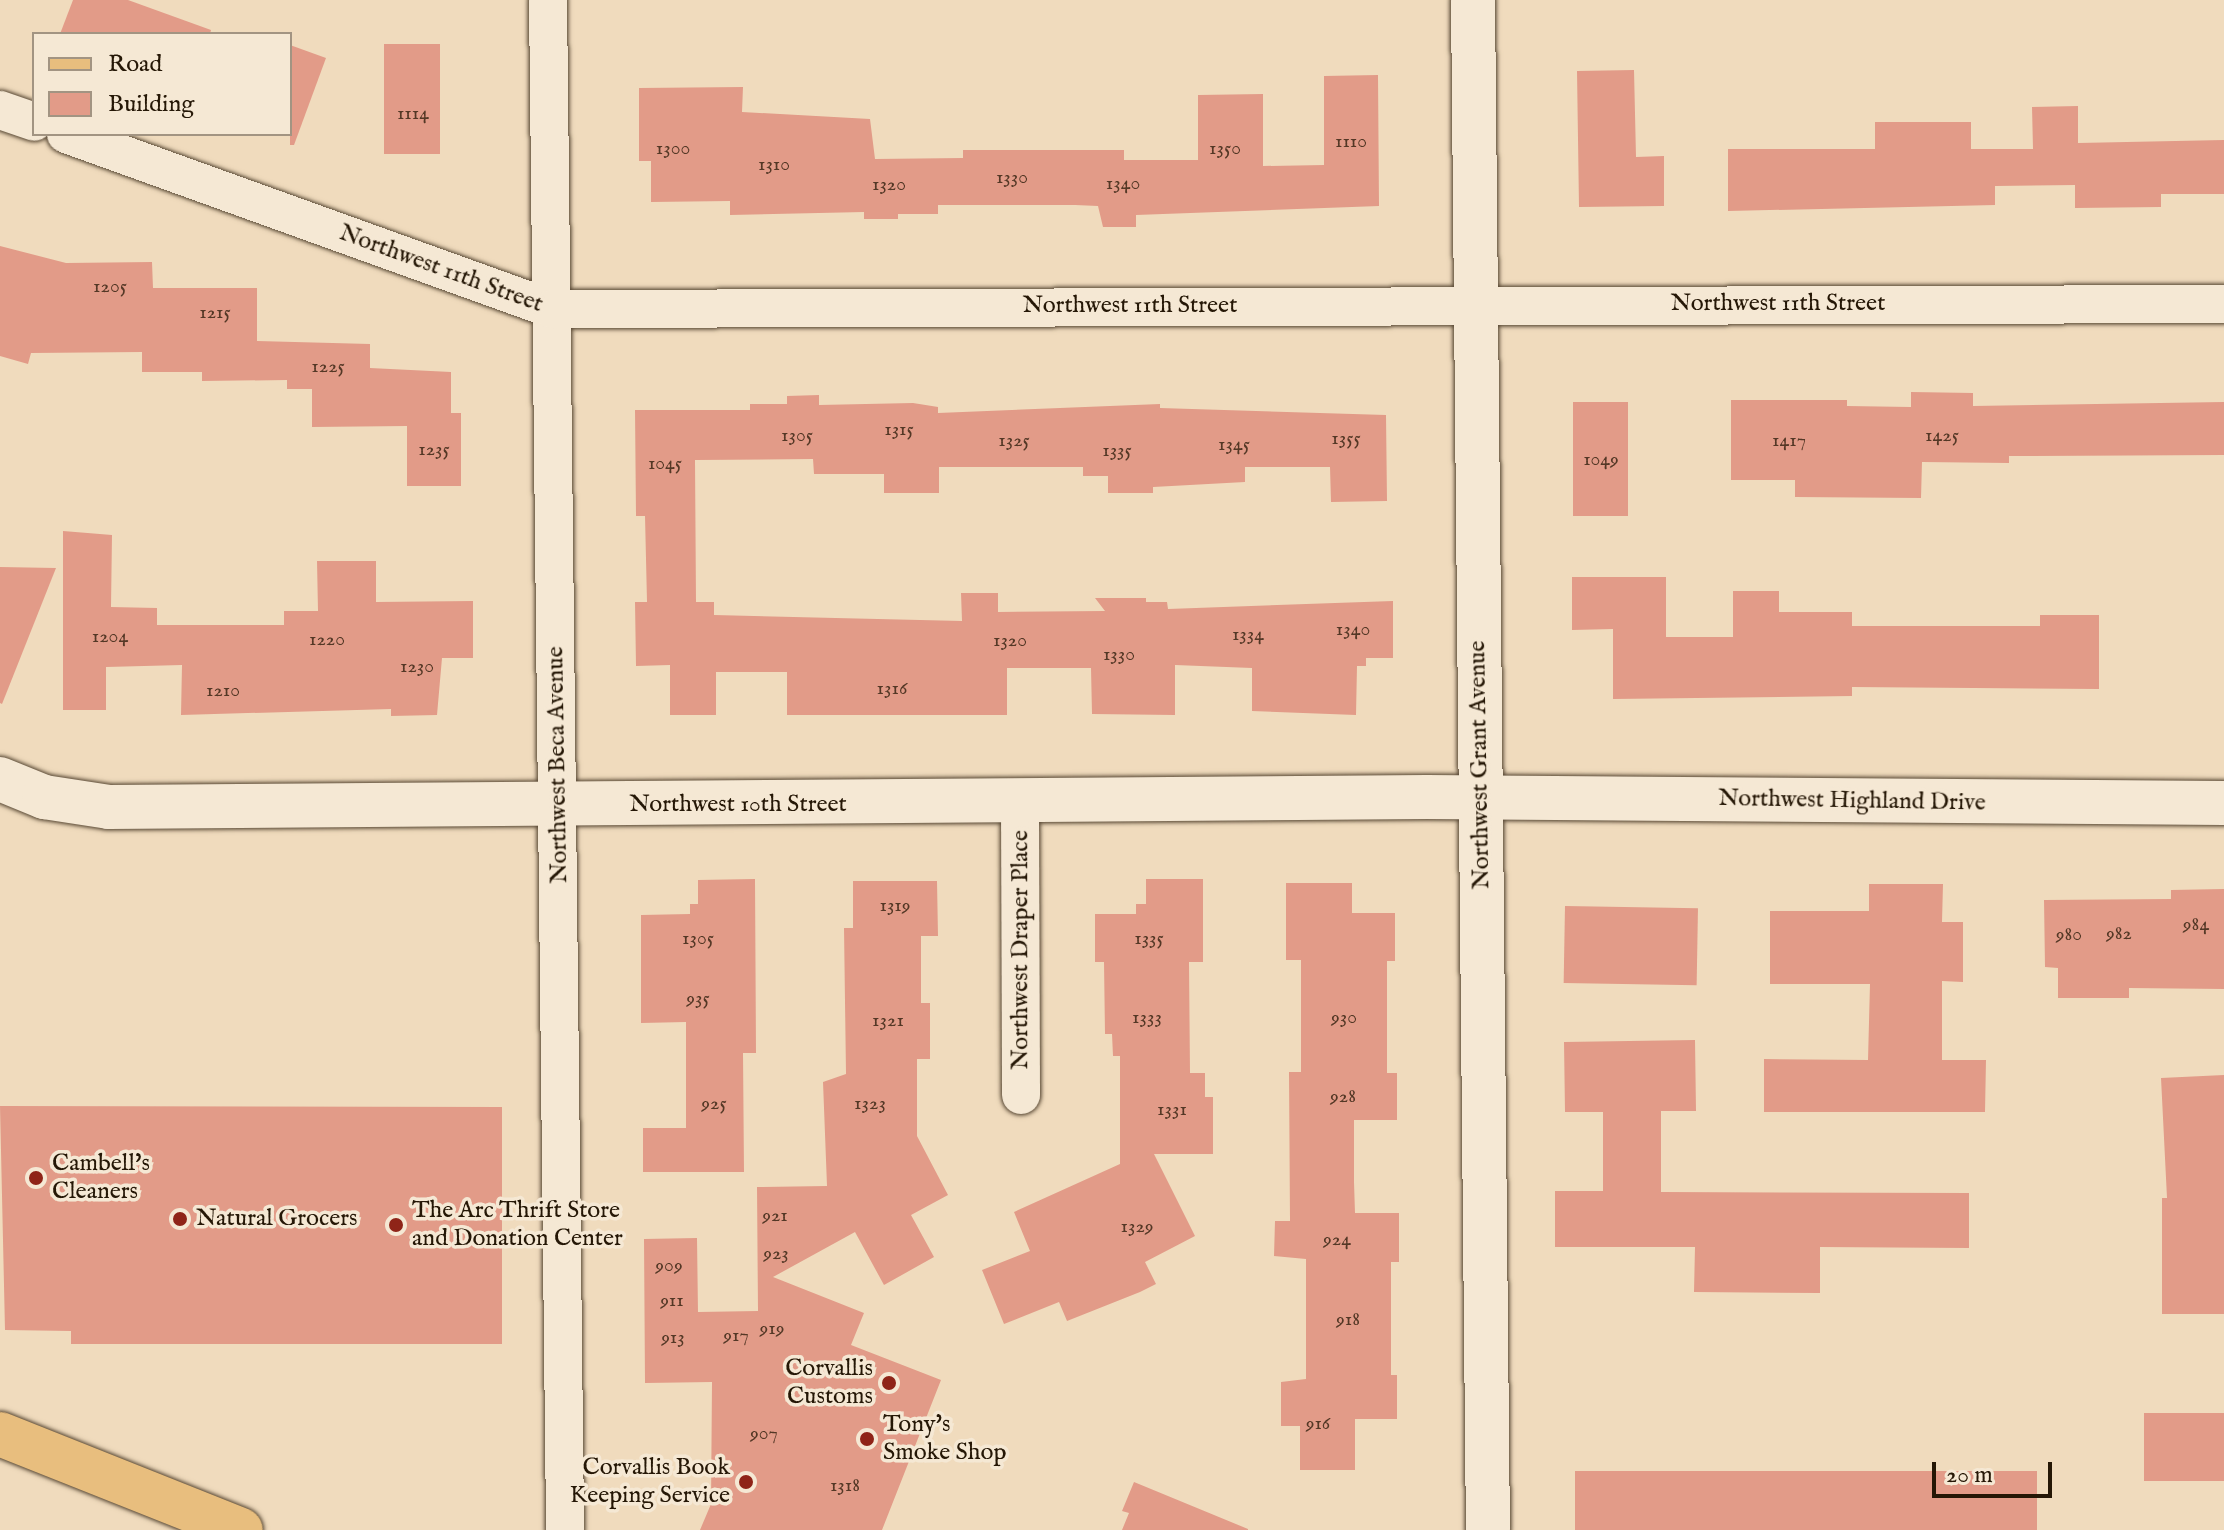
<!DOCTYPE html>
<html>
<head>
<meta charset="utf-8">
<style>
	body { margin:0 }
	#map { position:relative; width:2224px; height:1530px; overflow:hidden; background:#f0dbbd; font-family:"IM FELL English",serif }
	div>[style] { position:absolute }
	[style*='--x'] { left:calc(var(--x)*1px); top:calc(var(--y)*1px); width:calc(var(--w)*1px); rotate:calc(var(--a)*1deg) }
	.building>* { inset:0; background:#e29b88; transform-origin:0 0 }
	.roads { filter:drop-shadow(0 0 2px #584834) drop-shadow(0 0 2px #584834) }
	.minor>* { height:38px; margin:-19px; padding:0 19px; transform-origin:19px; border-radius:19px; background:#f5e8d4 }
	.tertiary>* { height:44px; margin:-22px; padding:0 22px; transform-origin:22px; border-radius:22px; background:#f5e8d4 }
	.secondary>* { height:44px; margin:-22px; padding:0 22px; transform-origin:22px; border-radius:22px; background:#f5e8d4 }
	.primary>* { height:44px; margin:-22px; padding:0 22px; transform-origin:22px; border-radius:22px; background:#e8be7e }
	.dots>* { width:22px; height:22px; translate:-50% -50%; box-sizing:border-box; border:4px solid #f5e8d4; border-radius:50% }
	span { translate:-50% -50%; white-space:nowrap; text-align:center; line-height:1.15; -webkit-text-stroke:7px #f5e8d4; paint-order:stroke }
	.number-label { font-size:20px; color:#543826 }
	.number-label span { -webkit-text-stroke-width:0 }
	.street-label { font-size:24px; color:#251706 }
	.poi-label { font-size:24px; color:#251706 }
	.left { translate:0 -50%; text-align:left }
	.right { translate:-100% -50%; text-align:right }
	.legend { position:absolute; left:32px; top:32px; width:260px; height:104px; box-sizing:border-box; background:#f5e8d4; border:2px solid #a29482; margin:0; padding:10px 14px; list-style:none; font-size:24px; color:#251706 }
	.legend li { display:flex; align-items:center; gap:16px; height:40px }
	.legend b { width:40px; border:2px solid #a29482 }
	.scale { position:absolute; left:1932px; top:1462px; width:120px; height:36px; box-sizing:border-box; border:4px solid #251706; border-top:0; padding-left:10px; font-size:24px; line-height:28px; white-space:nowrap; color:#251706; -webkit-text-stroke:6px #f5e8d4; paint-order:stroke }
</style>
</head>
<body>
<div id="map">
	<div class="building">
		<div style="clip-path:polygon(73px 0,128px 0,211px 30px,210px 34px,60px 34px)"></div>
		<div style="left:384px;top:44px;width:56px;height:110px"></div>
		<div style="clip-path:polygon(290px 45px,326px 58px,294px 145px,290px 145px)"></div>
		<div style="clip-path:polygon(1634px 70px,1636px 157px,1664px 156px,1664px 206px,1579px 207px,1577px 71px)"></div>
		<div style="clip-path:polygon(1378px 75px,1379px 206px,1136px 215px,1136px 227px,1103px 227px,1098px 206px,1075px 205px,938px 205px,938px 214px,898px 214px,898px 219px,864px 219px,864px 212px,730px 215px,730px 201px,651px 202px,651px 161px,639px 161px,639px 88px,743px 87px,742px 112px,870px 119px,875px 159px,963px 158px,963px 150px,1124px 150px,1124px 160px,1198px 160px,1198px 95px,1263px 94px,1263px 166px,1324px 165px,1324px 76px)"></div>
		<div style="clip-path:polygon(2078px 106px,2078px 143px,2224px 140px,2224px 194px,2161px 194px,2161px 207px,2075px 208px,2075px 185px,1995px 186px,1995px 205px,1728px 211px,1728px 149px,1875px 149px,1875px 122px,1971px 122px,1971px 149px,2033px 149px,2032px 107px)"></div>
		<div style="clip-path:polygon(0 246px,66px 263px,152px 262px,153px 288px,257px 288px,257px 341px,370px 344px,370px 368px,451px 372px,451px 413px,461px 413px,461px 486px,407px 486px,407px 426px,312px 427px,312px 389px,287px 389px,287px 380px,202px 381px,202px 372px,142px 372px,142px 352px,31px 353px,28px 364px,0 356px)"></div>
		<div style="clip-path:polygon(1911px 392px,1973px 393px,1973px 406px,2224px 402px,2224px 455px,2009px 456px,2009px 463px,1922px 462px,1921px 498px,1795px 497px,1795px 480px,1731px 480px,1731px 400px,1847px 400px,1847px 406px,1911px 407px)"></div>
		<div style="clip-path:polygon(819px 395px,819px 405px,913px 403px,938px 407px,938px 413px,1160px 404px,1160px 408px,1386px 415px,1387px 501px,1331px 502px,1330px 467px,1245px 467px,1245px 482px,1153px 487px,1153px 493px,1108px 493px,1108px 476px,1083px 476px,1083px 467px,939px 467px,939px 493px,884px 493px,884px 474px,814px 474px,813px 459px,695px 460px,696px 602px,714px 602px,714px 615px,962px 621px,961px 593px,998px 593px,998px 612px,1105px 611px,1095px 598px,1146px 598px,1146px 602px,1167px 602px,1168px 609px,1393px 601px,1393px 658px,1366px 658px,1366px 666px,1357px 666px,1356px 715px,1252px 711px,1252px 668px,1175px 665px,1175px 715px,1092px 714px,1091px 668px,1007px 668px,1007px 715px,787px 715px,787px 672px,716px 672px,716px 715px,670px 715px,670px 665px,636px 666px,635px 602px,647px 602px,645px 516px,636px 516px,635px 410px,750px 410px,750px 404px,787px 404px,787px 396px)"></div>
		<div style="left:1573px;top:402px;width:55px;height:114px"></div>
		<div style="clip-path:polygon(63px 531px,112px 535px,111px 607px,157px 608px,157px 625px,284px 625px,284px 611px,318px 611px,317px 561px,376px 561px,376px 602px,473px 601px,473px 658px,442px 658px,437px 715px,391px 716px,391px 709px,181px 715px,182px 665px,106px 667px,106px 710px,63px 710px)"></div>
		<div style="clip-path:polygon(0 567px,56px 568px,2px 704px,0 703px)"></div>
		<div style="clip-path:polygon(1572px 577px,1666px 577px,1666px 637px,1733px 637px,1733px 591px,1779px 591px,1779px 612px,1852px 612px,1852px 626px,2040px 626px,2040px 615px,2099px 615px,2099px 689px,1852px 687px,1852px 696px,1613px 699px,1613px 629px,1572px 630px)"></div>
		<div style="clip-path:polygon(755px 879px,756px 1053px,743px 1053px,744px 1172px,643px 1172px,643px 1128px,686px 1128px,686px 1022px,641px 1023px,641px 915px,690px 914px,690px 904px,698px 904px,698px 880px)"></div>
		<div style="clip-path:polygon(1146px 879px,1203px 879px,1203px 962px,1189px 962px,1190px 1073px,1205px 1073px,1205px 1097px,1213px 1097px,1213px 1154px,1154px 1154px,1195px 1236px,1145px 1262px,1156px 1284px,1140px 1292px,1067px 1321px,1059px 1302px,1004px 1324px,982px 1270px,1030px 1251px,1014px 1212px,1120px 1164px,1120px 1056px,1113px 1056px,1112px 1034px,1105px 1034px,1104px 962px,1095px 962px,1095px 914px,1136px 914px,1136px 904px,1146px 904px)"></div>
		<div style="clip-path:polygon(853px 881px,937px 881px,938px 936px,921px 936px,921px 1003px,930px 1003px,930px 1059px,917px 1059px,917px 1136px,948px 1195px,911px 1215px,934px 1257px,884px 1285px,855px 1232px,773px 1277px,864px 1313px,851px 1345px,941px 1380px,882px 1530px,700px 1530px,711px 1504px,712px 1382px,645px 1383px,644px 1239px,697px 1238px,698px 1312px,758px 1311px,757px 1187px,827px 1186px,823px 1082px,846px 1074px,844px 928px,853px 928px)"></div>
		<div style="clip-path:polygon(1286px 883px,1352px 883px,1352px 913px,1395px 913px,1395px 961px,1387px 961px,1387px 1073px,1397px 1073px,1397px 1120px,1354px 1120px,1354px 1182px,1355px 1213px,1399px 1213px,1399px 1262px,1391px 1262px,1391px 1375px,1397px 1375px,1397px 1419px,1355px 1419px,1355px 1470px,1300px 1470px,1300px 1426px,1281px 1426px,1281px 1382px,1306px 1379px,1306px 1259px,1274px 1256px,1275px 1221px,1290px 1221px,1289px 1072px,1301px 1072px,1301px 960px,1286px 960px)"></div>
		<div style="clip-path:polygon(1869px 884px,1943px 884px,1942px 922px,1963px 922px,1963px 982px,1942px 981px,1942px 1060px,1986px 1060px,1985px 1112px,1764px 1112px,1764px 1059px,1868px 1060px,1870px 984px,1770px 984px,1770px 911px,1869px 911px)"></div>
		<div style="clip-path:polygon(2224px 889px,2224px 989px,2129px 988px,2129px 998px,2058px 998px,2058px 968px,2045px 967px,2044px 900px,2171px 899px,2171px 890px)"></div>
		<div style="left:1565px;top:906px;width:133px;height:77px;rotate:1deg"></div>
		<div style="clip-path:polygon(1695px 1040px,1696px 1111px,1661px 1111px,1661px 1192px,1969px 1193px,1969px 1248px,1820px 1247px,1820px 1293px,1694px 1292px,1695px 1247px,1555px 1247px,1555px 1191px,1603px 1191px,1603px 1112px,1565px 1112px,1564px 1042px)"></div>
		<div style="clip-path:polygon(2224px 1075px,2224px 1314px,2162px 1314px,2162px 1198px,2167px 1198px,2161px 1078px)"></div>
		<div style="clip-path:polygon(0 1106px,502px 1107px,502px 1344px,71px 1344px,71px 1331px,5px 1330px)"></div>
		<div style="left:2144px;top:1413px;width:80px;height:68px"></div>
		<div style="left:2037px;top:1471px;width:59px;height:462px;rotate:90deg"></div>
		<div style="clip-path:polygon(1134px 1482px,1248px 1529px,1248px 1530px,1122px 1530px,1129px 1513px,1122px 1511px)"></div>
	</div>
	<div class="roads">
		<div class="minor">
			<div style="--x:548;--y:0;--w:1530;--a:89.36"></div>
			<div style="--x:0;--y:110;--w:36;--a:19"></div>
			<div style="--x:66;--y:134;--w:517;--a:19.8"></div>
			<div style="--x:552;--y:309;--w:1672;--a:-0.17"></div>
			<div style="--x:1020;--y:804;--w:291;--a:89.8"></div>
		</div>
		<div class="tertiary">
			<div style="--x:0;--y:779;--w:48;--a:22.2"></div>
			<div style="--x:44;--y:797;--w:66;--a:8.7"></div>
			<div style="--x:109;--y:807;--w:1318;--a:-0.43"></div>
			<div style="--x:1427;--y:797;--w:797;--a:0.43"></div>
		</div>
		<div class="secondary">
			<div style="--x:1473;--y:0;--w:1530;--a:89.44"></div>
		</div>
		<div class="primary">
			<div style="--x:0;--y:1434;--w:259;--a:21.7"></div>
		</div>
	</div>
	<div class="dots">
		<div style="left:36px;top:1178px;background:#8f2418"></div>
		<div style="left:180px;top:1219px;background:#8f2418"></div>
		<div style="left:396px;top:1225px;background:#8f2418"></div>
		<div style="left:889px;top:1383px;background:#8f2418"></div>
		<div style="left:867px;top:1439px;background:#8f2418"></div>
		<div style="left:746px;top:1482px;background:#8f2418"></div>
	</div>
	<div class="number-label">
		<span style="left:413px;top:113px">1114</span>
		<span style="left:1351px;top:141px">1110</span>
		<span style="left:673px;top:148px">1300</span>
		<span style="left:1225px;top:148px">1350</span>
		<span style="left:774px;top:164px">1310</span>
		<span style="left:1012px;top:177px">1330</span>
		<span style="left:1123px;top:183px">1340</span>
		<span style="left:889px;top:184px">1320</span>
		<span style="left:110px;top:286px">1205</span>
		<span style="left:215px;top:312px">1215</span>
		<span style="left:328px;top:366px">1225</span>
		<span style="left:899px;top:429px">1315</span>
		<span style="left:797px;top:435px">1305</span>
		<span style="left:1942px;top:435px">1425</span>
		<span style="left:1346px;top:438px">1355</span>
		<span style="left:1014px;top:440px">1325</span>
		<span style="left:1789px;top:440px">1417</span>
		<span style="left:1234px;top:444px">1345</span>
		<span style="left:434px;top:449px">1235</span>
		<span style="left:1117px;top:450px">1335</span>
		<span style="left:1601px;top:459px">1049</span>
		<span style="left:665px;top:463px">1045</span>
		<span style="left:1353px;top:629px">1340</span>
		<span style="left:1248px;top:634px">1334</span>
		<span style="left:110px;top:636px">1204</span>
		<span style="left:327px;top:639px">1220</span>
		<span style="left:1010px;top:640px">1320</span>
		<span style="left:1119px;top:654px">1330</span>
		<span style="left:417px;top:666px">1230</span>
		<span style="left:892px;top:688px">1316</span>
		<span style="left:223px;top:690px">1210</span>
		<span style="left:895px;top:905px">1319</span>
		<span style="left:2196px;top:924px">984</span>
		<span style="left:2119px;top:933px">982</span>
		<span style="left:2069px;top:934px">980</span>
		<span style="left:698px;top:938px">1305</span>
		<span style="left:1149px;top:938px">1335</span>
		<span style="left:698px;top:998px">935</span>
		<span style="left:1147px;top:1017px">1333</span>
		<span style="left:1344px;top:1017px">930</span>
		<span style="left:888px;top:1020px">1321</span>
		<span style="left:1343px;top:1096px">928</span>
		<span style="left:714px;top:1103px">925</span>
		<span style="left:870px;top:1103px">1323</span>
		<span style="left:1172px;top:1109px">1331</span>
		<span style="left:775px;top:1215px">921</span>
		<span style="left:1137px;top:1226px">1329</span>
		<span style="left:1337px;top:1239px">924</span>
		<span style="left:776px;top:1253px">923</span>
		<span style="left:669px;top:1265px">909</span>
		<span style="left:672px;top:1300px">911</span>
		<span style="left:1348px;top:1319px">918</span>
		<span style="left:772px;top:1328px">919</span>
		<span style="left:736px;top:1335px">917</span>
		<span style="left:673px;top:1337px">913</span>
		<span style="left:1318px;top:1423px">916</span>
		<span style="left:764px;top:1433px">907</span>
		<span style="left:845px;top:1485px">1318</span>
	</div>
	<div class="street-label">
		<span style="left:441px;top:269px;rotate:20deg">Northwest 11th Street</span>
		<span style="left:1778px;top:304px">Northwest 11th Street</span>
		<span style="left:1130px;top:306px">Northwest 11th Street</span>
		<span style="left:558px;top:765px;rotate:-91deg">Northwest Beca Avenue</span>
		<span style="left:1480px;top:765px;rotate:-91deg">Northwest Grant Avenue</span>
		<span style="left:1852px;top:801px;rotate:1deg">Northwest Highland Drive</span>
		<span style="left:738px;top:805px">Northwest 10th Street</span>
		<span style="left:1021px;top:950px;rotate:-90deg">Northwest Draper Place</span>
	</div>
	<div class="poi-label">
		<span class="left" style="left:52px;top:1178px">Cambell's<br>Cleaners</span>
		<span class="left" style="left:412px;top:1225px">The Arc Thrift Store<br>and Donation Center</span>
		<span class="left" style="left:196px;top:1219px">Natural Grocers</span>
		<span class="right" style="left:873px;top:1383px">Corvallis<br>Customs</span>
		<span class="left" style="left:883px;top:1439px">Tony's<br>Smoke Shop</span>
		<span class="right" style="left:730px;top:1482px">Corvallis Book<br>Keeping Service</span>
	</div>
	<ul class="legend">
	<li><b style="height:10px;background:#e8be7e"></b>Road</li>
	<li><b style="height:22px;background:#e29b88"></b>Building</li>
	</ul>
	<div class="scale">20 m</div>
</div>
</body>
</html>
